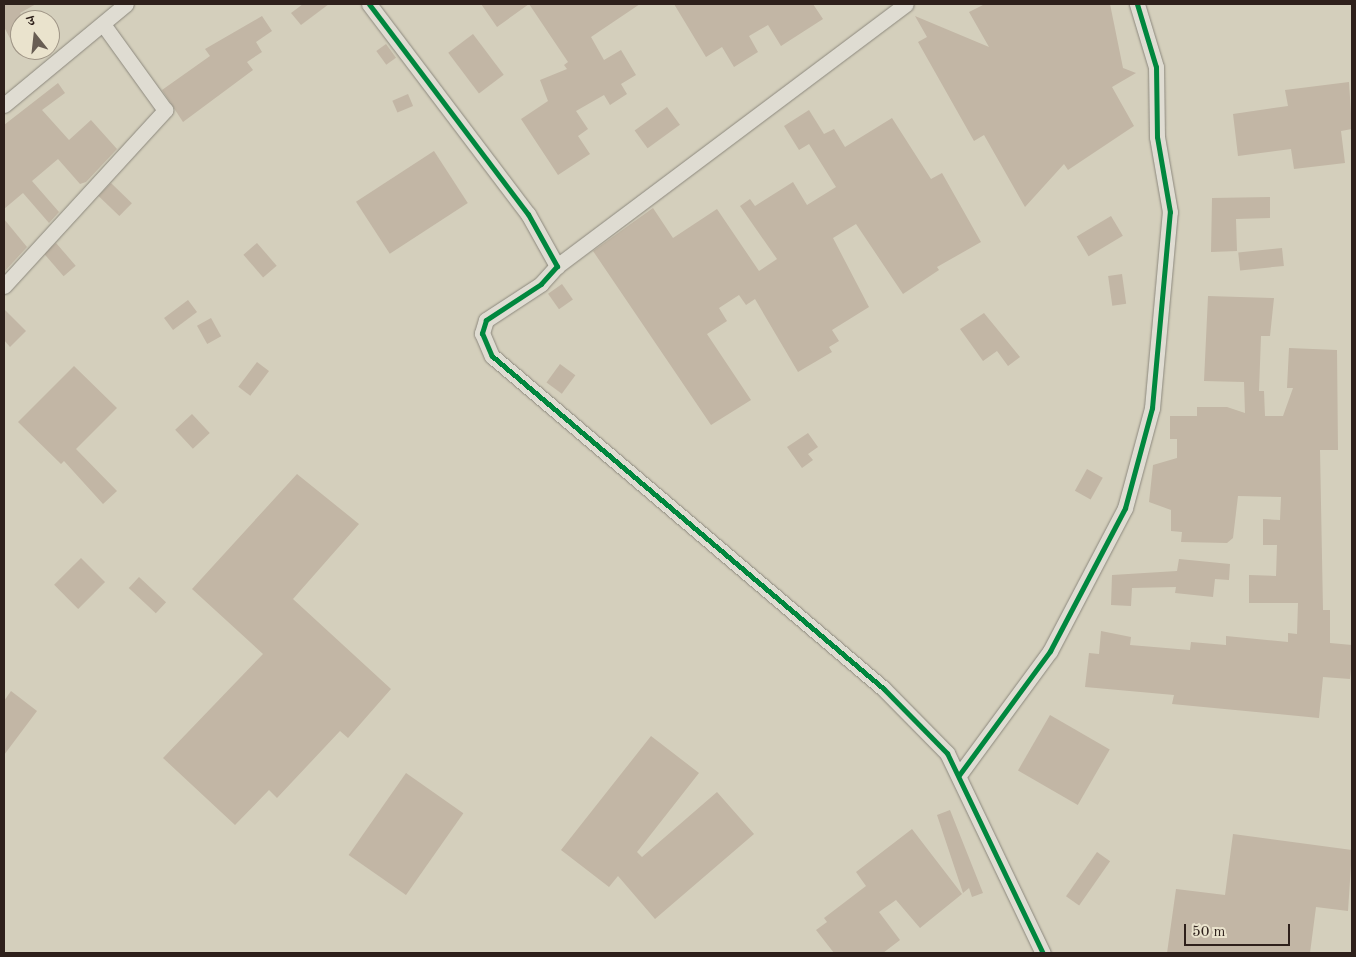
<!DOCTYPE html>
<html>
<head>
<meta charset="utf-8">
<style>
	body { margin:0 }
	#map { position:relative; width:1356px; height:957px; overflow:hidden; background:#d4cfbc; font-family:"Old Standard TT","Noto Serif Devanagari",serif }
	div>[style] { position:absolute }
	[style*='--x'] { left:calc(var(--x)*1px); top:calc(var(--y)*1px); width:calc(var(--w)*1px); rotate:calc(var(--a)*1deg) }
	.building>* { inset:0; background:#c2b6a5; transform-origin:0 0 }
	.roads { filter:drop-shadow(0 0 1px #8c887d) drop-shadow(0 0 1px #8c887d) }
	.street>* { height:15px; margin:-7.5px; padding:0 7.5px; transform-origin:7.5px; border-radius:7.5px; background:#dfdcd2 }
	.cycleway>* { height:5px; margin:-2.5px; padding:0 2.5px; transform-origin:2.5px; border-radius:2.5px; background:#00873e }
	span { translate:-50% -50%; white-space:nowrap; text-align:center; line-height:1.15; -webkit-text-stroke:4px #eae3cd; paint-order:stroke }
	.frame { position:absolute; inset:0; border:5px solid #2e201b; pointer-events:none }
	.north { position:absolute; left:10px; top:10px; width:50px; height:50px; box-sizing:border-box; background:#eae3cd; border:1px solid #9f9586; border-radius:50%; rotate:344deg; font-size:14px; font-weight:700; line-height:20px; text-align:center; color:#2e201b }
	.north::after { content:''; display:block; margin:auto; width:18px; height:22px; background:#685d53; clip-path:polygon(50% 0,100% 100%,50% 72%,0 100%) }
	.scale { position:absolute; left:1184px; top:924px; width:106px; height:22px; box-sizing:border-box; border:2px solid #2e201b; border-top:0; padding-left:6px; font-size:15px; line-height:18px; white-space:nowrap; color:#2e201b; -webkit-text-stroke:4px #eae3cd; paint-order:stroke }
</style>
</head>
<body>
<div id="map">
	<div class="building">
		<div style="clip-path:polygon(4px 4px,36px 4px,20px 13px,25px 20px,20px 20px,20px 38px,12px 42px,4px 27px)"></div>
		<div style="clip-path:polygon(303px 4px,329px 4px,301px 25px,291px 13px)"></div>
		<div style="clip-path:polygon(481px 4px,640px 4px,591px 37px,604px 60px,621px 50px,636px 75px,621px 84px,627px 94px,610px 105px,604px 95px,576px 111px,588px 129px,578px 136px,590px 154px,558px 175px,521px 119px,548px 101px,540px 80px,567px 69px,564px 65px,568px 62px,529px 4px,497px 27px)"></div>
		<div style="clip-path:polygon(674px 4px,813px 4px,823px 19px,781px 46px,768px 25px,749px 36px,758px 52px,734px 67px,722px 47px,706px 57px)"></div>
		<div style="clip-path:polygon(985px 4px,1110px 4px,1123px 68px,1136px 73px,1112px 87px,1134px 126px,1068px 170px,1064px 164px,1025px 207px,984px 135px,974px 141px,918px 42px,927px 37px,915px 16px,989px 47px,969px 12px)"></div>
		<div style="clip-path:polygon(262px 16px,272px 31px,256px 42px,262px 52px,247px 62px,253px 70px,183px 122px,162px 90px,210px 56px,205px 49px)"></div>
		<div style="left:473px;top:34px;width:51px;height:31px;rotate:53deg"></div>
		<div style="left:386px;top:44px;width:17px;height:12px;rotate:54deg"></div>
		<div style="clip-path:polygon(1349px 82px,1352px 129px,1341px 131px,1345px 163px,1294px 169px,1291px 149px,1238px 156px,1233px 114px,1288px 106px,1285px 90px)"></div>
		<div style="clip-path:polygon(58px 83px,65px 93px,42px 110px,69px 140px,91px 120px,117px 149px,86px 182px,80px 184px,58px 159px,32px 181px,59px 212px,49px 223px,23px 193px,4px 209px,4px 125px)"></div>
		<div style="left:408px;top:94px;width:13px;height:17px;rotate:67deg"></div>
		<div style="left:667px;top:107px;width:22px;height:40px;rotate:54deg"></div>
		<div style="clip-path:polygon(809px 110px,824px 134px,834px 129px,845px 147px,892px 118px,931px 179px,942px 173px,981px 242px,937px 267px,939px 270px,903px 294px,856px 224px,833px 238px,869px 307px,832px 330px,839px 341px,829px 347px,832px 352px,798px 372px,755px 299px,746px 305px,739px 295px,719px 308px,727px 321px,707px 334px,751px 400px,711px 425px,593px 251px,653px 208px,673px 238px,717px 209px,759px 271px,777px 259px,740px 206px,750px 199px,755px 206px,793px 182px,807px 205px,836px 187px,809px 144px,799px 150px,784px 126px)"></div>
		<div style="left:434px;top:151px;width:62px;height:93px;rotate:57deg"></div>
		<div style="left:111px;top:183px;width:29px;height:18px;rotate:44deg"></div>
		<div style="clip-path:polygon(1270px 197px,1270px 218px,1236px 219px,1237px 251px,1211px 252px,1212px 198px)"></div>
		<div style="left:1111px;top:216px;width:23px;height:40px;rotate:59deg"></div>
		<div style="clip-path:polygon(4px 219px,27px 247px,4px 272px)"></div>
		<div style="left:56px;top:243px;width:30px;height:16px;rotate:49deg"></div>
		<div style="left:257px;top:243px;width:30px;height:18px;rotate:49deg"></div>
		<div style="left:1282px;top:248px;width:18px;height:44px;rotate:84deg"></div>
		<div style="left:1122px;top:274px;width:30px;height:14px;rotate:82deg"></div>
		<div style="left:562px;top:284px;width:19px;height:17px;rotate:55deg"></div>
		<div style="clip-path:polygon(1208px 296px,1274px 298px,1270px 336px,1261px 336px,1259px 391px,1264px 391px,1265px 416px,1283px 416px,1293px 388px,1287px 388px,1289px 348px,1337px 350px,1338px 450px,1320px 450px,1323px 610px,1330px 610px,1330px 643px,1352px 645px,1352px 659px,1350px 679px,1323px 677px,1319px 718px,1172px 704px,1174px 695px,1085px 687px,1089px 653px,1099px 654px,1101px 631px,1131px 637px,1130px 645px,1190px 650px,1191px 642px,1226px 645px,1226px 636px,1288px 642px,1288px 633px,1297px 634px,1298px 603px,1249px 603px,1249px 575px,1276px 576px,1277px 545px,1263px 545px,1263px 519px,1280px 520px,1281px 497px,1238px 496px,1233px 538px,1227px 543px,1181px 542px,1182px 532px,1171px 531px,1171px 510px,1149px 502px,1153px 465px,1177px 458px,1177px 439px,1170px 439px,1170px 416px,1197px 416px,1197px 407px,1227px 407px,1245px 413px,1244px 382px,1204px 381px)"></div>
		<div style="left:188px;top:300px;width:15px;height:30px;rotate:53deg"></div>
		<div style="clip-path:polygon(4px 309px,26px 331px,10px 347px,4px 340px)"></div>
		<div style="clip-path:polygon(984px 313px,1020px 357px,1008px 366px,997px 351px,983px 361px,960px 329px)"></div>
		<div style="left:211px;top:318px;width:21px;height:16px;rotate:61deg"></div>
		<div style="left:257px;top:362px;width:15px;height:31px;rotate:37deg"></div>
		<div style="left:560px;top:364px;width:19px;height:23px;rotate:36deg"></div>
		<div style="clip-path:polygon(74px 366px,117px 408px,76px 449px,117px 491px,103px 504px,64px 461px,61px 464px,18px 422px)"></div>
		<div style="left:192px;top:414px;width:26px;height:23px;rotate:47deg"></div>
		<div style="clip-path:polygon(808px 433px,818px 447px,808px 454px,813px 460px,802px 468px,787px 447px)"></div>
		<div style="left:1087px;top:469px;width:18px;height:25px;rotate:29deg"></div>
		<div style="clip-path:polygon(297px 474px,359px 524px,293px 599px,391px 689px,348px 738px,340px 731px,277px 798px,269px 790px,235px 825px,163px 758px,263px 654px,192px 589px)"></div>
		<div style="left:81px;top:558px;width:34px;height:38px;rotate:45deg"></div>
		<div style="clip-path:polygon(1179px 559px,1230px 564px,1229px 580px,1215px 579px,1213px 597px,1175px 593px,1176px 587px,1132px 588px,1131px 606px,1111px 605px,1112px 575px,1177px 571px)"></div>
		<div style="left:139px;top:577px;width:37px;height:15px;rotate:43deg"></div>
		<div style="clip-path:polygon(11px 691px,37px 711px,4px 755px,4px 701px)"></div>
		<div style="left:1050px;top:715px;width:69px;height:64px;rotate:30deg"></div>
		<div style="clip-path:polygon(651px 736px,699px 773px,637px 852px,642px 857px,717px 792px,754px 834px,655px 919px,618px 876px,609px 887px,561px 850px)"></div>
		<div style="left:406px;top:773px;width:70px;height:100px;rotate:35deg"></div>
		<div style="clip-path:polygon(950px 810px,983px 893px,972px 897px,969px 888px,963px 893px,937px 815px)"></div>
		<div style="clip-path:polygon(912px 829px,962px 894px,920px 928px,896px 900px,879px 912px,900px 940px,883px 953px,834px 953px,816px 930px,827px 922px,824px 918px,866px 886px,856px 872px)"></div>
		<div style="clip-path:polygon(1233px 834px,1352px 850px,1348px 911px,1316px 907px,1310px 953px,1167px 953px,1176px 889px,1225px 895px)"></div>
		<div style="left:1097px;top:852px;width:16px;height:54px;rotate:35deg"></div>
	</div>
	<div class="roads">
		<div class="street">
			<div style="--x:369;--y:4;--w:263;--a:52.9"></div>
			<div style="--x:528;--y:214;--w:60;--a:60.9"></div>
			<div style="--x:557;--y:266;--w:24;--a:132"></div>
			<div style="--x:541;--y:284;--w:66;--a:146.8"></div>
			<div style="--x:486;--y:320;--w:14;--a:107"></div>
			<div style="--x:482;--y:333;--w:25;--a:67"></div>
			<div style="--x:492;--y:356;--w:514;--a:40.35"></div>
			<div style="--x:884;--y:689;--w:90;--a:45.5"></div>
			<div style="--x:947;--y:753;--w:222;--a:64.4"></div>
			<div style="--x:4;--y:105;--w:158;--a:-39.6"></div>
			<div style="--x:557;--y:266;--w:436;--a:-36.9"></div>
			<div style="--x:4;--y:286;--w:239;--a:-47.5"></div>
			<div style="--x:165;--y:110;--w:106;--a:-125.8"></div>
			<div style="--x:959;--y:775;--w:154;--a:-53.7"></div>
			<div style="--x:1050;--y:651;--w:161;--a:-62.3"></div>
			<div style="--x:1125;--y:508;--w:104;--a:-74.9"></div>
			<div style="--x:1152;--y:408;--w:197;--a:-84.8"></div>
			<div style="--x:1170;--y:212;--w:76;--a:-99.8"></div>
			<div style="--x:1157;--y:137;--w:70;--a:-90.8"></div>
			<div style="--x:1156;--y:67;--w:66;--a:-106.8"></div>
		</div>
	</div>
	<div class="cycleway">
		<div style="--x:369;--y:4;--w:263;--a:52.9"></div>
		<div style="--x:528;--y:214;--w:60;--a:60.9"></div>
		<div style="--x:557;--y:266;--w:24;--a:132"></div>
		<div style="--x:541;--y:284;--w:66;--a:146.8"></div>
		<div style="--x:486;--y:320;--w:14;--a:107"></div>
		<div style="--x:482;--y:333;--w:25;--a:67"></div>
		<div style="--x:492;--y:356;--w:514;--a:40.35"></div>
		<div style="--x:884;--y:689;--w:90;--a:45.5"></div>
		<div style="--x:947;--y:753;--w:222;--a:64.4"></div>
		<div style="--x:959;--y:775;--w:154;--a:-53.7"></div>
		<div style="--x:1050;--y:651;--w:161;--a:-62.3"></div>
		<div style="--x:1125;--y:508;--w:104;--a:-74.9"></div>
		<div style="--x:1152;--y:408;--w:197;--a:-84.8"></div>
		<div style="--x:1170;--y:212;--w:76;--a:-99.8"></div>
		<div style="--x:1157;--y:137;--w:70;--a:-90.8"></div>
		<div style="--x:1156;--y:67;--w:66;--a:-106.8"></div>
	</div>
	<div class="frame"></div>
	<div class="north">उ</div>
	<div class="scale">50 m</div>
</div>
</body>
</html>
